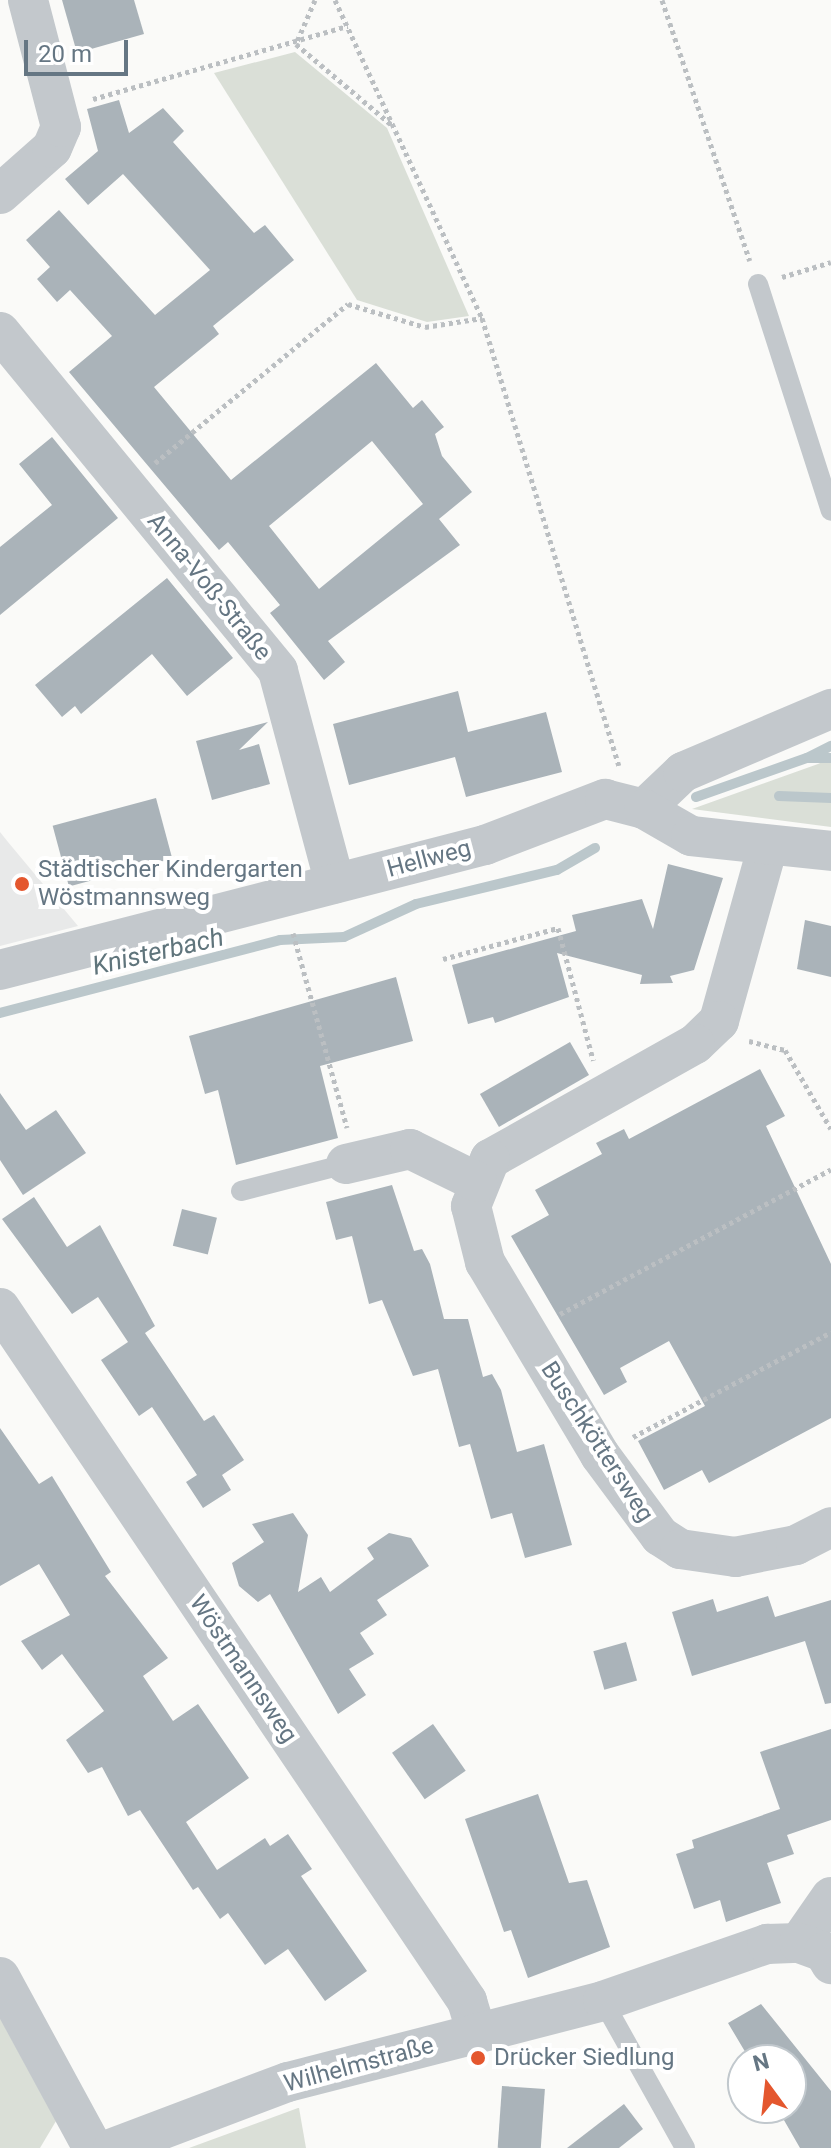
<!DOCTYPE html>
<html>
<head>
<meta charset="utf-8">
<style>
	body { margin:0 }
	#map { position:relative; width:831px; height:2148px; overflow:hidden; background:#fafaf8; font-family:Roboto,sans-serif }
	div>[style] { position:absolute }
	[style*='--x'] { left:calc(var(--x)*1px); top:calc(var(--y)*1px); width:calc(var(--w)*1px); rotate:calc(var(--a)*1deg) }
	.built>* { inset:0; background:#e8e9e9 }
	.green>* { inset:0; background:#dadfd7 }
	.stream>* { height:10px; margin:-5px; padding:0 5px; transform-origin:5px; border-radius:5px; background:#bbc7cb }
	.building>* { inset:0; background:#aab3b9; transform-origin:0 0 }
	.path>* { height:5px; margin-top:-2.5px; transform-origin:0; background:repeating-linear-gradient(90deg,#bbbfc2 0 4px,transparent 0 8px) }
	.service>* { height:20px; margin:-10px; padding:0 10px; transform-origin:10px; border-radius:10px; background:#c3c8cc }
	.minor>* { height:40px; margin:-20px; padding:0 20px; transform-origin:20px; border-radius:20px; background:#c3c8cc }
	.dots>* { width:22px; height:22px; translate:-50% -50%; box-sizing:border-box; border:4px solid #fff; border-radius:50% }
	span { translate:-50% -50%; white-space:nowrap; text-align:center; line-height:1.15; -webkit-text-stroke:8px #fff; paint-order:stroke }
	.street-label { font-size:24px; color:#657683 }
	.poi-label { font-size:24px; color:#657683 }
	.left { translate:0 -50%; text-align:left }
	.water-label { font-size:26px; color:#60757c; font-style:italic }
	.north { position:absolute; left:727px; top:2044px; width:80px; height:80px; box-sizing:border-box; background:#fff; border:2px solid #c1c8cd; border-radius:50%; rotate:345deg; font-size:22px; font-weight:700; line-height:32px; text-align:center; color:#657683 }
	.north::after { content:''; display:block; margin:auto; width:28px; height:36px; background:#e4572e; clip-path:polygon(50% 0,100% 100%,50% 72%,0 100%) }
	.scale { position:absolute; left:24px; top:40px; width:104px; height:36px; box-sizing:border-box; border:4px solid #657683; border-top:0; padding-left:10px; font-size:24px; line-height:28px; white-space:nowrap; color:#657683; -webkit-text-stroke:6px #fff; paint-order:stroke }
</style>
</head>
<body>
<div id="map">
	<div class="built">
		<div style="clip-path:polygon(0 832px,8px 842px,78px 926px,0 946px)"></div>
	</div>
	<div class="green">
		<div style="clip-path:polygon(295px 52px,387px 128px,469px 316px,427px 322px,357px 300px,214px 73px)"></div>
		<div style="clip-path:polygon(831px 758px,831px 827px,692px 809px,818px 764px)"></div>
		<div style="clip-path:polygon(0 2018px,56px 2121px,40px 2148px,0 2148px)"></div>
		<div style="clip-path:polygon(299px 2108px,306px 2148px,189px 2148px,298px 2108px)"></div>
	</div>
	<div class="stream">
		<div style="--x:809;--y:757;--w:25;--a:-27"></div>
		<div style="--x:779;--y:796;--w:52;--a:2.2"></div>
		<div style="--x:696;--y:797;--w:118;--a:-19.4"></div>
		<div style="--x:807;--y:758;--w:24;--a:0"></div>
		<div style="--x:0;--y:1013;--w:289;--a:-14.6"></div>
		<div style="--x:280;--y:940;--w:64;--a:-2.7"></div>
		<div style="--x:344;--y:937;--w:79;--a:-24.6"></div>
		<div style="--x:416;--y:904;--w:145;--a:-13.6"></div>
		<div style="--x:557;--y:870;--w:44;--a:-30.1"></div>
	</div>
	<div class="building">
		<div style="clip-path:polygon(62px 0,134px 0,144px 34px,77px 53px)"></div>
		<div style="clip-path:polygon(evenodd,119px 100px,129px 133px,163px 108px,184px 131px,173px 142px,254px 233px,265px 225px,294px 260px,213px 326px,219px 334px,154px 387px,231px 480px,376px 363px,413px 408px,422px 400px,444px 427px,435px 434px,442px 456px,472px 492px,439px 519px,460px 545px,328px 641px,345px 662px,324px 680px,270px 613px,280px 605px,228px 542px,219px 550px,69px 372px,112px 336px,70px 290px,57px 302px,37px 279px,50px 267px,26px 240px,59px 210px,155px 315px,210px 270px,123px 174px,88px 205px,65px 179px,98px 151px,87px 109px,119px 100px,372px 441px,423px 504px,319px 589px,269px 526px,372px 441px)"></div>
		<div style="clip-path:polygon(52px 437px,118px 518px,0 615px,0 547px,52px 505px,19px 464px)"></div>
		<div style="clip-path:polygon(167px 578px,233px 658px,187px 696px,152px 654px,81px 714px,75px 706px,62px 717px,35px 685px)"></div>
		<div style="clip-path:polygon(458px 691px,468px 732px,546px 712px,562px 772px,466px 797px,455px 757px,349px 785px,333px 724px)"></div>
		<div style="clip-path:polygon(268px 722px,239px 750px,259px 744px,270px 784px,212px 800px,196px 741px)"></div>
		<div style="left:156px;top:798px;width:63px;height:107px;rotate:75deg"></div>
		<div style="clip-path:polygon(668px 864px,723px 878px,694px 970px,670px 976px,673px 983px,640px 984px,642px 975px,557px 953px,569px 997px,495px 1023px,493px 1017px,468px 1024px,452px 965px,576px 931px,572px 915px,642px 899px,653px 929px)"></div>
		<div style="clip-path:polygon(805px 920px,831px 926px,831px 977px,797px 969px)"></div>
		<div style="clip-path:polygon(396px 977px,413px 1041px,320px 1066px,338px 1138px,236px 1165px,218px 1090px,205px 1094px,189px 1036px)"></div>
		<div style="left:570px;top:1042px;width:38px;height:104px;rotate:60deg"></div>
		<div style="clip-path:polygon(760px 1069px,785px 1116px,766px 1126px,831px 1264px,831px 1418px,709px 1483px,702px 1470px,664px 1490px,638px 1441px,705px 1406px,669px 1341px,620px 1368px,627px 1382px,604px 1395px,511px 1236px,549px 1215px,535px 1190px,602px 1154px,596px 1143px,624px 1129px,629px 1139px)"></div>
		<div style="clip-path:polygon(0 1093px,26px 1130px,56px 1110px,86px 1153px,23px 1195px,0 1160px)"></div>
		<div style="clip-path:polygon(392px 1185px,414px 1251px,422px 1249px,430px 1264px,444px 1319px,468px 1319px,483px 1377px,492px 1374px,501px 1390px,517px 1452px,544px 1444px,572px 1545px,525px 1558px,512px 1513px,491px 1519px,470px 1444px,459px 1447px,438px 1369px,413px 1376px,382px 1300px,369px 1304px,352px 1236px,336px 1240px,326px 1202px)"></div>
		<div style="clip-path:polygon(34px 1197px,67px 1247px,100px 1225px,155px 1326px,145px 1333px,204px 1421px,214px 1415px,244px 1460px,222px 1475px,231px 1490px,203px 1508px,186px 1482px,197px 1475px,152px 1407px,139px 1416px,101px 1360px,128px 1342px,98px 1297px,72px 1314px,2px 1219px)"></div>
		<div style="left:182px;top:1209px;width:36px;height:38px;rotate:14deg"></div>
		<div style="clip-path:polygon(0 1428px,39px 1484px,52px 1476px,111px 1572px,105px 1576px,168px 1658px,143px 1676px,173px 1721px,198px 1704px,249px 1778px,186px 1822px,217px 1870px,265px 1838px,270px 1846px,288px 1834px,312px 1869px,301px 1876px,367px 1971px,325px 2001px,288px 1949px,265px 1965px,228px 1913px,220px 1919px,198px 1887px,193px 1890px,140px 1810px,128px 1816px,102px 1767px,88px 1773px,66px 1740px,104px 1711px,62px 1654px,42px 1670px,21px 1641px,70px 1615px,39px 1564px,0 1586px)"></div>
		<div style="clip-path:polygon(293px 1513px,308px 1535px,298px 1592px,321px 1577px,330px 1592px,374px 1559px,367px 1548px,389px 1533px,411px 1538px,429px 1566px,377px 1600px,387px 1615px,360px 1633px,374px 1654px,349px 1669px,366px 1695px,338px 1714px,270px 1594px,258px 1602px,239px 1586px,232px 1563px,264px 1542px,252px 1524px)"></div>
		<div style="clip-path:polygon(768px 1596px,775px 1617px,831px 1600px,831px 1703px,825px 1704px,805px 1641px,692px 1676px,672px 1612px,713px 1599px,717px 1612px)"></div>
		<div style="left:626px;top:1642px;width:40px;height:34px;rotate:74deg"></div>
		<div style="left:433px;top:1724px;width:57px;height:50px;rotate:55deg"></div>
		<div style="clip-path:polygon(831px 1729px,831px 1820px,787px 1835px,794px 1854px,767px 1863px,781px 1903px,726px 1922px,720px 1900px,694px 1909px,676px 1854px,694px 1848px,692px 1840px,780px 1809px,760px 1752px)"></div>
		<div style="clip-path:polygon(538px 1794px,569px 1883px,587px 1880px,610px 1947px,528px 1978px,511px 1930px,504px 1932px,465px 1819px)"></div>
		<div style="clip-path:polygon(761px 2004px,831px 2091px,831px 2148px,800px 2148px,777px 2108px,791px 2108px,791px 2060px,750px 2060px,728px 2023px)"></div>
		<div style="left:502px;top:2086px;width:43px;height:62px;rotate:4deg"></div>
		<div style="clip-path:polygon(624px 2104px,643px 2129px,619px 2148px,567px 2148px)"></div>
	</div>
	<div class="path">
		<div style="--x:315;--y:0;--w:48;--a:113.4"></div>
		<div style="--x:296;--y:44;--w:127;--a:40.2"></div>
		<div style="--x:335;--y:0;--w:350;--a:65.2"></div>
		<div style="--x:482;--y:318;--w:468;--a:73"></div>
		<div style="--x:662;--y:0;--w:275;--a:71.4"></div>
		<div style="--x:93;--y:99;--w:265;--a:-16"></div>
		<div style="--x:782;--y:277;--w:51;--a:-17"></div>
		<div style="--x:155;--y:463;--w:250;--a:-39.5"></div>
		<div style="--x:348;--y:304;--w:80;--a:16.6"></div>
		<div style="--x:425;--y:327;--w:58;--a:-9"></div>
		<div style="--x:293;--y:933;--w:202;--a:74.5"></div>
		<div style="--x:443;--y:959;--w:119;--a:-15.1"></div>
		<div style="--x:558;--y:928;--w:137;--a:75.1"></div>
		<div style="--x:749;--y:1041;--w:37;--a:14"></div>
		<div style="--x:785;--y:1050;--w:91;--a:59.8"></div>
		<div style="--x:560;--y:1314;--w:307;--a:-28.1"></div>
		<div style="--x:633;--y:1437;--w:224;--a:-27.9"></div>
	</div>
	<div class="service">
		<div style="--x:758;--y:284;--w:238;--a:72.2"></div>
		<div style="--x:241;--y:1191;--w:108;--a:-14.4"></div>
		<div style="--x:603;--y:2001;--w:168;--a:60.8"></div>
	</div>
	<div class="minor">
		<div style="--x:0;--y:194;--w:69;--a:-41.5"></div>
		<div style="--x:52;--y:148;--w:23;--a:-67"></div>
		<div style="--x:61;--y:127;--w:131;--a:-104.6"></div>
		<div style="--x:0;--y:332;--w:438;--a:50.6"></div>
		<div style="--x:278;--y:671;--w:220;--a:75"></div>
		<div style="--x:644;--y:809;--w:54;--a:-43.5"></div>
		<div style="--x:683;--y:772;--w:161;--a:-23.1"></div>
		<div style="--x:767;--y:849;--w:179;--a:105.6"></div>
		<div style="--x:719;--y:1021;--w:33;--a:136"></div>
		<div style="--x:695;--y:1044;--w:235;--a:150.7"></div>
		<div style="--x:490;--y:1159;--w:51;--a:112"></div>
		<div style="--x:471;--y:1206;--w:58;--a:76"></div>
		<div style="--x:485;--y:1262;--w:225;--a:59.2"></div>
		<div style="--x:600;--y:1455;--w:101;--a:53.5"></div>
		<div style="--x:660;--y:1536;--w:24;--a:33"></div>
		<div style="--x:680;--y:1549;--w:56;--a:8.3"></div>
		<div style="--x:735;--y:1557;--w:62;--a:-11.1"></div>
		<div style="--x:796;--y:1545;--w:39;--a:-27"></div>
		<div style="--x:0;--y:970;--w:501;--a:-14.45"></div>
		<div style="--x:485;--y:845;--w:129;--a:-21"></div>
		<div style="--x:605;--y:799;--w:40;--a:14.4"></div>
		<div style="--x:644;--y:809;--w:54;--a:29.9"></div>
		<div style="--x:691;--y:836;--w:141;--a:6.1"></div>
		<div style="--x:346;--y:1164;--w:66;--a:-13.2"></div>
		<div style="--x:410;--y:1149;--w:75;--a:26.2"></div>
		<div style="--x:0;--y:1308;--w:836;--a:56.02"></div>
		<div style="--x:467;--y:2001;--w:34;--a:73"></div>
		<div style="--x:799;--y:1943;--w:56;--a:-55.2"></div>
		<div style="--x:0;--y:1977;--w:195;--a:61.5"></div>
		<div style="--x:113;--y:2148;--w:187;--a:-20.7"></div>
		<div style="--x:288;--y:2082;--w:325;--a:-14.4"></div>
		<div style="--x:603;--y:2001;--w:174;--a:-19.2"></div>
		<div style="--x:767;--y:1944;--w:32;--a:-2"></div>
		<div style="--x:799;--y:1943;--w:27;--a:20"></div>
		<div style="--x:824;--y:1952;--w:14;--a:60"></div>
	</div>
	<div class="dots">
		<div style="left:22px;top:884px;background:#e4572e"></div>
		<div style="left:478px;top:2058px;background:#e4572e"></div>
	</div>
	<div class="street-label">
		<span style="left:209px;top:587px;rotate:51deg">Anna-Voß-Straße</span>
		<span style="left:429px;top:859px;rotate:-15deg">Hellweg</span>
		<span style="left:597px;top:1442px;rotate:57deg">Buschköttersweg</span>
		<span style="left:243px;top:1669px;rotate:56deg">Wöstmannsweg</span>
		<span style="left:359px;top:2065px;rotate:-15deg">Wilhelmstraße</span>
	</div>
	<div class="poi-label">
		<span class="left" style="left:38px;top:884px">Städtischer Kindergarten<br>Wöstmannsweg</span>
		<span class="left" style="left:494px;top:2058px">Drücker Siedlung</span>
	</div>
	<div class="water-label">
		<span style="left:158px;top:952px;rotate:-13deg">Knisterbach</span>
	</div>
	<div class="north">N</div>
	<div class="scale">20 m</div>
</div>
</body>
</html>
